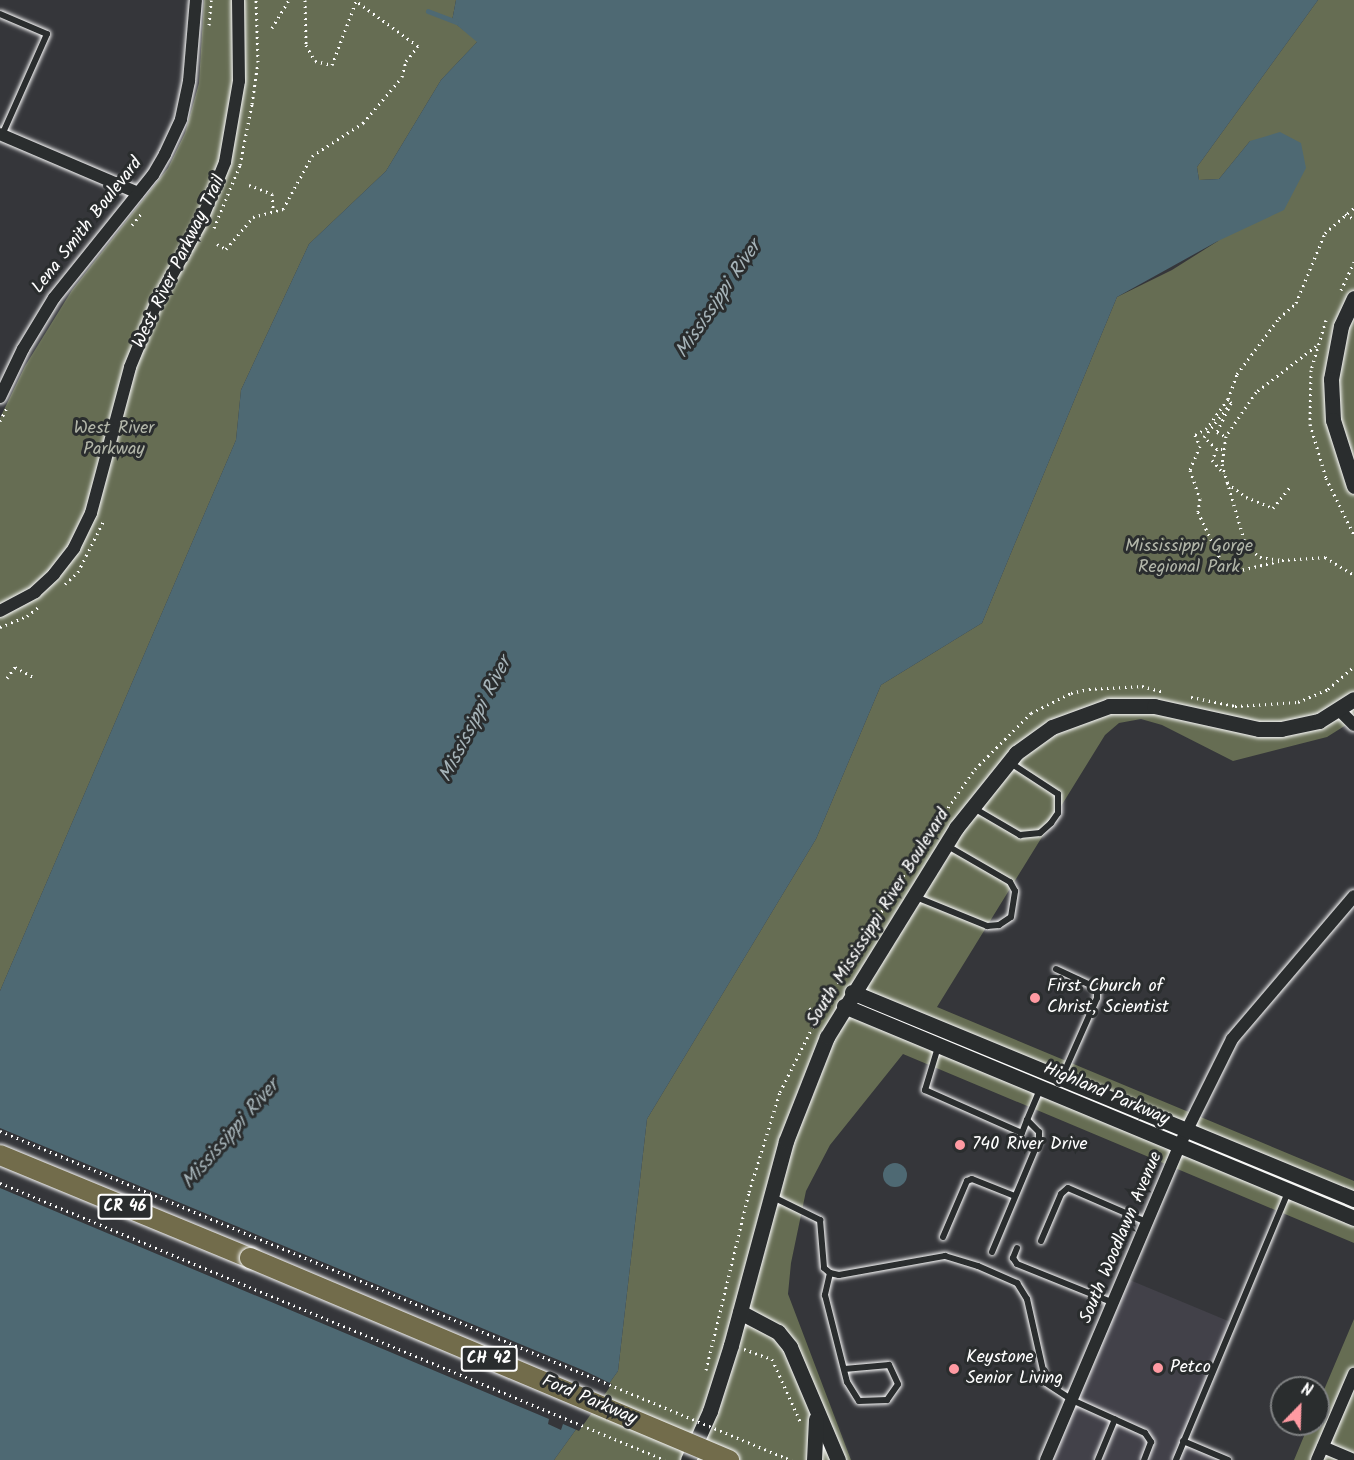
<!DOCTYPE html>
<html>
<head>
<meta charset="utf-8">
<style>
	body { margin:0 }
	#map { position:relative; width:1354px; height:1460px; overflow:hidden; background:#35363a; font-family:Kalam,sans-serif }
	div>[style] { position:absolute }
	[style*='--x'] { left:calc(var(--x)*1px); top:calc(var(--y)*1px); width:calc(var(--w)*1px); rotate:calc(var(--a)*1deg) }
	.built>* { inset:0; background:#424149 }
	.green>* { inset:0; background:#666d53 }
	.water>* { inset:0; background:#4e6973 }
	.round { border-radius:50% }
	.pier>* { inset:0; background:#35363a }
	.stream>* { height:4.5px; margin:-2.25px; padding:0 2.25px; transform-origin:2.25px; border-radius:2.25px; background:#4e6973 }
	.path>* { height:3px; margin-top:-1.5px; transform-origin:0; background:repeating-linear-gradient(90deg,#fff 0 1.5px,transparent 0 6px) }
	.roads { filter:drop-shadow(0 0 2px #fff) drop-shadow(0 0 2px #fff) }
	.service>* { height:6px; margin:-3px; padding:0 3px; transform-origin:3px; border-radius:3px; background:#2a2d2e }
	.minor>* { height:12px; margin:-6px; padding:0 6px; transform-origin:6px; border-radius:6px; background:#2a2d2e }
	.tertiary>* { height:15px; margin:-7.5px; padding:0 7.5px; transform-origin:7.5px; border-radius:7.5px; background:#2a2d2e }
	.primary>* { height:20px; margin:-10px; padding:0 10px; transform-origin:10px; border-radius:10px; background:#726c4b }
	.path-bridge>* { height:3px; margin-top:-1.5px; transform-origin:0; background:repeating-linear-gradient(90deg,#fff 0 1.5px,transparent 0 6px) }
	.bridges { filter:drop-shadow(0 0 2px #fff) drop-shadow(0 0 2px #fff) }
	.primary-bridge>* { height:20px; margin:-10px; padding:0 10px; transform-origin:10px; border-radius:10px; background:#726c4b }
	.dots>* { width:16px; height:16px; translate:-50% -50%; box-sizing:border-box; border:3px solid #2a2d2e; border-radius:50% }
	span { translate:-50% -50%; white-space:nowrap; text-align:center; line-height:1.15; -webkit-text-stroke:6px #2a2d2e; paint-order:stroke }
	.shield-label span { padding:2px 4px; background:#2a2d2e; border:2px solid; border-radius:4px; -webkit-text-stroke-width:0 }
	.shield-label { font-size:16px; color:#fff; font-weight:700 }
	.street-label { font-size:18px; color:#fff }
	.park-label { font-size:18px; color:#b2b6a9 }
	.poi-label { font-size:18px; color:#fff }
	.left { translate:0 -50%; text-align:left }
	.water-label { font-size:20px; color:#a6b4b9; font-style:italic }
	.north { position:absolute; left:1270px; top:1376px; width:60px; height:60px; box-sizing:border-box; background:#2a2d2e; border:2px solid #7f8182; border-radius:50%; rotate:23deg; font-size:16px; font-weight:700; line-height:24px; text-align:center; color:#fff }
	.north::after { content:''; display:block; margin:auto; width:21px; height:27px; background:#ff9aa2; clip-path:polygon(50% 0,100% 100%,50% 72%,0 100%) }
</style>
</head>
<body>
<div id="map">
	<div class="built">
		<div style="clip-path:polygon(1125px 1278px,1233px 1323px,1183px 1441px,1228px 1460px,1047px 1460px)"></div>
	</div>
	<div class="green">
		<div style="clip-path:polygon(204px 0,456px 0,452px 21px,478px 41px,441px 80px,386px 171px,309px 244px,241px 390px,236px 440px,0 991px,0 418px,25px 366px,72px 290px,168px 168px,185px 133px,199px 83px)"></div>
		<div style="clip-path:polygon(1318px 0,1354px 0,1354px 720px,1327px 737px,1233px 761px,1162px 725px,1141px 719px,1119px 723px,1105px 735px,937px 1007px,1354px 1181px,1354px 1243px,903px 1054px,830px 1145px,806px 1191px,791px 1263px,788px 1294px,851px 1460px,554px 1460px,618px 1371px,647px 1119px,816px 839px,881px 685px,982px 623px,1117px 297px,1172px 270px,1218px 241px,1250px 141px,1219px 179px,1199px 180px,1197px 167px)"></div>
		<div style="clip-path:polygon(1354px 1319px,1354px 1460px,1294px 1460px,1309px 1424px,1318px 1424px,1318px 1404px)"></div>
	</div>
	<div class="water">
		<div style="clip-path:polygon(456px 0,1318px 0,1197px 167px,1199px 180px,1219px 179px,1250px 141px,1280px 132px,1301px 143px,1306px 168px,1284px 210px,1218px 241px,1117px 297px,982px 623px,881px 685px,816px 839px,647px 1119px,618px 1371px,554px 1460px,0 1460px,0 991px,236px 440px,241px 390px,309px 244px,386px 171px,441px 80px,477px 42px,452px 21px)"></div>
		<div class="round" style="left:883px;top:1163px;width:24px;height:24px"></div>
	</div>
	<div class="pier">
		<div style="clip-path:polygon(0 1128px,585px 1371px,612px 1384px,579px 1431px,563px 1424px,561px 1430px,548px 1424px,549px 1419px,0 1188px)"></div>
	</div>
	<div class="stream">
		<div style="--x:428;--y:11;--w:30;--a:21"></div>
	</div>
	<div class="path">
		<div style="--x:305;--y:0;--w:45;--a:88.7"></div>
		<div style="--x:306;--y:45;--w:18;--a:61"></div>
		<div style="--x:315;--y:61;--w:17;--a:13"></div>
		<div style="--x:332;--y:65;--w:68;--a:-69.4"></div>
		<div style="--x:209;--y:25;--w:25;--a:-85"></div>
		<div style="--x:272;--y:28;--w:33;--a:-59"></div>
		<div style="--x:249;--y:185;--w:25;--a:21"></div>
		<div style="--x:272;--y:194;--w:16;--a:86"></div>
		<div style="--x:1345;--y:214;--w:10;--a:29"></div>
		<div style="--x:132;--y:225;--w:14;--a:-51"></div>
		<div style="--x:214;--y:228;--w:68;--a:-67.6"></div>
		<div style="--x:240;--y:165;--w:62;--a:-78.9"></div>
		<div style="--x:252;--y:104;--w:42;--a:-81.9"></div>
		<div style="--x:258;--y:62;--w:62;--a:-91.8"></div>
		<div style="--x:217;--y:244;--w:10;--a:29"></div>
		<div style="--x:226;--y:249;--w:42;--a:-49.8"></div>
		<div style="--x:253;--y:217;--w:31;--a:-15"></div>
		<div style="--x:283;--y:209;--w:60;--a:-61.3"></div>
		<div style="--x:312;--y:156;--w:61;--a:-32.9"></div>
		<div style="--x:363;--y:123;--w:60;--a:-49.7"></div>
		<div style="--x:402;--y:77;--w:16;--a:-76"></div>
		<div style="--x:406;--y:61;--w:19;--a:-51"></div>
		<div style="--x:418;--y:46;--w:77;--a:-144"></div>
		<div style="--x:1341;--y:290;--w:31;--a:-65"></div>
		<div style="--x:1326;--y:320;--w:52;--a:106.7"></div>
		<div style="--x:1311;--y:370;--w:54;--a:91.1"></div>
		<div style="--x:1310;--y:424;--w:56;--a:73.5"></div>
		<div style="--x:1326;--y:478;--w:64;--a:63.8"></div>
		<div style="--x:1316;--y:346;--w:76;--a:142.5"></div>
		<div style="--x:1256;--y:392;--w:53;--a:124.3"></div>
		<div style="--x:1226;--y:436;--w:28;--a:98"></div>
		<div style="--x:1222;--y:464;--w:85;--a:73.7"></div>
		<div style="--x:1246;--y:546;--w:18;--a:38"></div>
		<div style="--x:1260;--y:557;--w:22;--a:8"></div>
		<div style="--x:1282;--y:560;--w:43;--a:-4"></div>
		<div style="--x:1325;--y:557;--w:34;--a:32"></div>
		<div style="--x:1228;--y:399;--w:36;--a:126"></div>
		<div style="--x:1207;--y:428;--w:14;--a:150"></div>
		<div style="--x:1195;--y:435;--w:12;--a:66"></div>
		<div style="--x:1200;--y:446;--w:26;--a:113"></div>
		<div style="--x:1190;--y:470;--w:31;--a:71"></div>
		<div style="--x:1200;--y:499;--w:13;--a:99"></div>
		<div style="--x:1198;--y:512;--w:61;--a:64.7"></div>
		<div style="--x:1224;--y:567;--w:14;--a:17"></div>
		<div style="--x:1237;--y:571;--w:43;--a:-13.4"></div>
		<div style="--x:1231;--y:403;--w:5;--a:-127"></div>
		<div style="--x:1228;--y:399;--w:27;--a:-70"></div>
		<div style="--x:1237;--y:374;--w:70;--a:-53.1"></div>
		<div style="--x:1279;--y:318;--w:23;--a:-41"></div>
		<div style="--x:1296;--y:303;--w:76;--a:-67.5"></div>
		<div style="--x:1325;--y:233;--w:38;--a:-41"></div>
		<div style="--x:0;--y:421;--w:16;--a:-63"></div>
		<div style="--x:1217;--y:449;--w:18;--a:-137"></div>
		<div style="--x:1204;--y:437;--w:43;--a:-51.5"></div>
		<div style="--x:1231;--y:403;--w:32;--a:116"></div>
		<div style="--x:1217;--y:432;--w:9;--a:27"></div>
		<div style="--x:1222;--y:449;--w:5;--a:180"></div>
		<div style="--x:1217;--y:449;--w:12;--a:114"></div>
		<div style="--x:1212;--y:460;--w:18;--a:49"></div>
		<div style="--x:1227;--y:483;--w:24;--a:36"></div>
		<div style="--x:1246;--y:497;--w:29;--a:22"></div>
		<div style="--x:1273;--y:508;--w:26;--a:-51"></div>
		<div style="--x:65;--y:584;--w:18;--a:-43"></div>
		<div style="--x:78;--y:572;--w:56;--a:-63.4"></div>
		<div style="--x:0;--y:627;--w:29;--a:-22"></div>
		<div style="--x:27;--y:616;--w:16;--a:-38"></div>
		<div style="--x:7;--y:678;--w:14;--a:-54"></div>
		<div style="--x:15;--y:667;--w:23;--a:29"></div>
		<div style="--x:1191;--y:697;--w:45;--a:11.6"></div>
		<div style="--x:1235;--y:706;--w:63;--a:-3.6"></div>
		<div style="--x:1298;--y:702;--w:33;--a:-23"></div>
		<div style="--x:1328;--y:689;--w:35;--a:-41"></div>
		<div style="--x:809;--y:1008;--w:17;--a:31"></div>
		<div style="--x:0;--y:1183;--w:720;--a:22.61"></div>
		<div style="--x:744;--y:1349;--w:30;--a:20"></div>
		<div style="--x:772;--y:1359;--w:68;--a:65.7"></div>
		<div style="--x:706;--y:1370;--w:183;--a:-76.4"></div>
		<div style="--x:749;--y:1192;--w:105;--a:-72.8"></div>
		<div style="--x:780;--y:1092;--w:87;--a:-63.4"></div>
		<div style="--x:819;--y:1014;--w:202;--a:-58.6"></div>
		<div style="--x:924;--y:842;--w:89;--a:-55.1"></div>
		<div style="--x:975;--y:769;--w:79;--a:-45"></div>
		<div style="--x:1031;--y:713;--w:45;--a:-26.6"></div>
		<div style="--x:1071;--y:693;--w:18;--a:-13"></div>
		<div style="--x:1089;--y:689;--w:53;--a:-3.2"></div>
		<div style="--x:1142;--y:686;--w:20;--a:15"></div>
		<div style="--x:786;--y:1458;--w:6;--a:18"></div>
	</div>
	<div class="roads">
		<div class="service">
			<div style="--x:0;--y:14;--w:51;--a:23.1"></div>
			<div style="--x:47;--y:34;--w:111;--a:114"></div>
			<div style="--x:972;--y:807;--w:56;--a:30.3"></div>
			<div style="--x:1020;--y:835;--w:20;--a:-6"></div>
			<div style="--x:1040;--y:833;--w:15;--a:-42"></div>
			<div style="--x:1051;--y:823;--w:12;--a:-55"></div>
			<div style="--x:1058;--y:813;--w:19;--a:-90"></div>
			<div style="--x:1058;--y:794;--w:59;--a:-146.9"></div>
			<div style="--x:916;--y:897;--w:77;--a:22.2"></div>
			<div style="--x:987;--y:926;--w:12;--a:-5"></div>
			<div style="--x:999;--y:925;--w:14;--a:-34"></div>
			<div style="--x:1011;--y:917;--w:26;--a:-81"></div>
			<div style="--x:1015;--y:891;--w:10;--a:-119"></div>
			<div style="--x:1010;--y:882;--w:74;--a:-150"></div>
			<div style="--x:1056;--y:969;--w:45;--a:24.9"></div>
			<div style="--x:1097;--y:988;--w:10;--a:90"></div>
			<div style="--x:1097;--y:998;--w:86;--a:113.9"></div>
			<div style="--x:938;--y:1047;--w:45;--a:106.8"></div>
			<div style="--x:925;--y:1090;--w:106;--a:23.9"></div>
			<div style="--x:1022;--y:1133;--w:14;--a:-69"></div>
			<div style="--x:771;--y:1196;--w:55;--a:26.1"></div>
			<div style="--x:820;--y:1220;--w:48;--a:85.2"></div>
			<div style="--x:824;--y:1268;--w:8;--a:40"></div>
			<div style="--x:830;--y:1273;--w:9;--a:13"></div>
			<div style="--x:839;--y:1275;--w:108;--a:-10.2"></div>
			<div style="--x:945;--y:1256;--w:34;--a:17"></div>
			<div style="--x:978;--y:1266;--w:43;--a:23.6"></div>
			<div style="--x:1017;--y:1283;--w:19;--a:58"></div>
			<div style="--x:1027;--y:1299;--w:86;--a:77.3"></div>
			<div style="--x:1046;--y:1383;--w:31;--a:33"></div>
			<div style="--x:1072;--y:1400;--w:80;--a:24.3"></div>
			<div style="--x:1145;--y:1433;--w:11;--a:56"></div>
			<div style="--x:1151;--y:1442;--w:19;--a:111"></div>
			<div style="--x:943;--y:1237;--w:61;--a:-66.8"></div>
			<div style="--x:967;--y:1181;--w:5;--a:-22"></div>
			<div style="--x:972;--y:1179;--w:46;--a:21.6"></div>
			<div style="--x:1041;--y:1241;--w:51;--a:-66.9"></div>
			<div style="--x:1061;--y:1194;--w:9;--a:-41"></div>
			<div style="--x:1068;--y:1188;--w:88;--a:23.4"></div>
			<div style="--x:1017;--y:1248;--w:11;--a:112"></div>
			<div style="--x:1013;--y:1258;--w:7;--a:56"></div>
			<div style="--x:1017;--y:1264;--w:105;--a:21.9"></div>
			<div style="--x:992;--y:1252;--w:121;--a:-67.2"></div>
			<div style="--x:1039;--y:1140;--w:8;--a:-90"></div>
			<div style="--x:1039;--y:1132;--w:17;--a:-135"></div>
			<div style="--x:1027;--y:1120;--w:34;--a:-67"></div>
			<div style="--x:830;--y:1273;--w:23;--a:103"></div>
			<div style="--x:825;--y:1295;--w:90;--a:75.8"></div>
			<div style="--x:847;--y:1382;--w:22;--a:58"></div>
			<div style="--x:859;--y:1401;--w:28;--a:-2"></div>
			<div style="--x:887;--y:1400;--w:19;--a:-55"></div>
			<div style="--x:898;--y:1384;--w:21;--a:-115"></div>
			<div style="--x:889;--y:1365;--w:45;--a:174.9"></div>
			<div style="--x:1183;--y:1441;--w:49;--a:22.9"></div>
			<div style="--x:1098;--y:1460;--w:44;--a:-67.5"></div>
			<div style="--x:1176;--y:1460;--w:290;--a:-67.3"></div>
		</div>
		<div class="minor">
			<div style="--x:0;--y:134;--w:150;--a:23.1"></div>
			<div style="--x:0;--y:397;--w:53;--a:-64.4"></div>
			<div style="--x:23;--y:349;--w:60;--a:-58.7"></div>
			<div style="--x:54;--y:298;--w:158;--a:-51.2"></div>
			<div style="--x:153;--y:175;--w:24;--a:-60"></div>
			<div style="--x:165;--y:154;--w:38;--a:-65"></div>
			<div style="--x:181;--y:119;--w:39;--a:-78"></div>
			<div style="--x:189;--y:81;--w:81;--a:-85.1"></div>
			<div style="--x:0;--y:611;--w:40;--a:-28"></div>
			<div style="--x:35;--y:592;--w:26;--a:-43"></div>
			<div style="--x:54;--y:574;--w:33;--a:-52"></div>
			<div style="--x:74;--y:548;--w:39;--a:-64"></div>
			<div style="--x:91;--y:513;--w:151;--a:-75"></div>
			<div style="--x:130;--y:367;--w:68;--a:-67.6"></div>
			<div style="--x:156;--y:304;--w:91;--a:-61.2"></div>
			<div style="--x:200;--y:224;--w:67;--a:-68"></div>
			<div style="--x:225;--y:162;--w:82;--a:-80.2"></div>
			<div style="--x:239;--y:81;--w:81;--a:-90.7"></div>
			<div style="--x:1339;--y:710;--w:21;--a:45"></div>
			<div style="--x:1323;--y:1447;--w:34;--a:23"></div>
			<div style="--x:1046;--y:1460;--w:341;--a:-67"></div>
			<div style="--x:1179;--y:1146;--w:119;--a:-63.6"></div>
			<div style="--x:1232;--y:1039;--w:188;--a:-49.5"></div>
			<div style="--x:1317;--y:1460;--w:94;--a:-66.7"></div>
		</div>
		<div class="tertiary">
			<div style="--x:1354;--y:298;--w:31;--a:115"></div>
			<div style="--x:1341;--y:326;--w:54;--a:100.7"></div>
			<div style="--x:1331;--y:379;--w:41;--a:87.2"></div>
			<div style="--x:1333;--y:420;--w:69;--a:72.3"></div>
			<div style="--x:852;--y:992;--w:543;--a:22.41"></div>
			<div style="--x:844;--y:1006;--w:552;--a:22.57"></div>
			<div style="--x:740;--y:1312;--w:43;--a:27.8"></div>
			<div style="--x:778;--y:1332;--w:19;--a:51"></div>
			<div style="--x:790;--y:1347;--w:123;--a:67"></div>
			<div style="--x:688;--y:1460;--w:54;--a:-65.8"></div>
			<div style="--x:710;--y:1411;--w:69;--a:-72.3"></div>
			<div style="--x:731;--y:1345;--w:211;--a:-74.9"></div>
			<div style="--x:786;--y:1141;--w:112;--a:-68.5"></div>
			<div style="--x:827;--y:1037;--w:246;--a:-58.3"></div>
			<div style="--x:956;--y:828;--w:96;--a:-51.3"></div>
			<div style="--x:1016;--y:753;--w:44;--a:-35.8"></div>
			<div style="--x:1052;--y:727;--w:61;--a:-20.2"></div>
			<div style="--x:1109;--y:706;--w:45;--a:0"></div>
			<div style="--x:1154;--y:706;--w:107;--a:12.4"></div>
			<div style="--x:1259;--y:729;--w:22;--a:0"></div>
			<div style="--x:1281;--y:729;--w:39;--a:-12"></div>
			<div style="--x:1319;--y:721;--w:41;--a:-32.2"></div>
			<div style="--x:814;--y:1460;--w:41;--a:-87.2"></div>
		</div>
		<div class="primary">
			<div style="--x:0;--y:1155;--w:270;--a:22.4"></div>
		</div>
	</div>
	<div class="path-bridge">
		<div style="--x:0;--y:1131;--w:851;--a:22.59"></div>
	</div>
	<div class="bridges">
		<div class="primary-bridge">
			<div style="--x:250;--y:1258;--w:520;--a:22.87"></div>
		</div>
	</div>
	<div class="dots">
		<div style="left:1035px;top:998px;background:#ff9aa2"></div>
		<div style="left:960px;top:1145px;background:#ff9aa2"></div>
		<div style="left:1158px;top:1368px;background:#ff9aa2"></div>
		<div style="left:954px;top:1369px;background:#ff9aa2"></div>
	</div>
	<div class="shield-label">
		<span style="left:125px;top:1207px">CR 46</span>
		<span style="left:489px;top:1359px">CH 42</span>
	</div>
	<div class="street-label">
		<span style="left:88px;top:226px;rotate:-52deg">Lena Smith Boulevard</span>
		<span style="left:180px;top:262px;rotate:-64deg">West River Parkway Trail</span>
		<span style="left:879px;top:918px;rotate:-58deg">South Mississippi River Boulevard</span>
		<span style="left:1106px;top:1095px;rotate:23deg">Highland Parkway</span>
		<span style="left:1122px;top:1238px;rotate:-67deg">South Woodlawn Avenue</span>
		<span style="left:589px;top:1401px;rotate:23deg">Ford Parkway</span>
	</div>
	<div class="park-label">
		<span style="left:114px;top:440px">West River<br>Parkway</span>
		<span style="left:1189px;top:558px">Mississippi Gorge<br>Regional Park</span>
	</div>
	<div class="poi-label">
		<span class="left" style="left:1047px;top:998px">First Church of<br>Christ, Scientist</span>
		<span class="left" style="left:972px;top:1145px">740 River Drive</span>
		<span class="left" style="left:966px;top:1369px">Keystone<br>Senior Living</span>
		<span class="left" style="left:1170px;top:1368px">Petco</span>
	</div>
	<div class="water-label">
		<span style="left:719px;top:300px;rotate:-56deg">Mississippi River</span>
		<span style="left:476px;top:720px;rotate:-63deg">Mississippi River</span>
		<span style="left:231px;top:1135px;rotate:-49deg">Mississippi River</span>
	</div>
	<div class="north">N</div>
</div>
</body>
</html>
